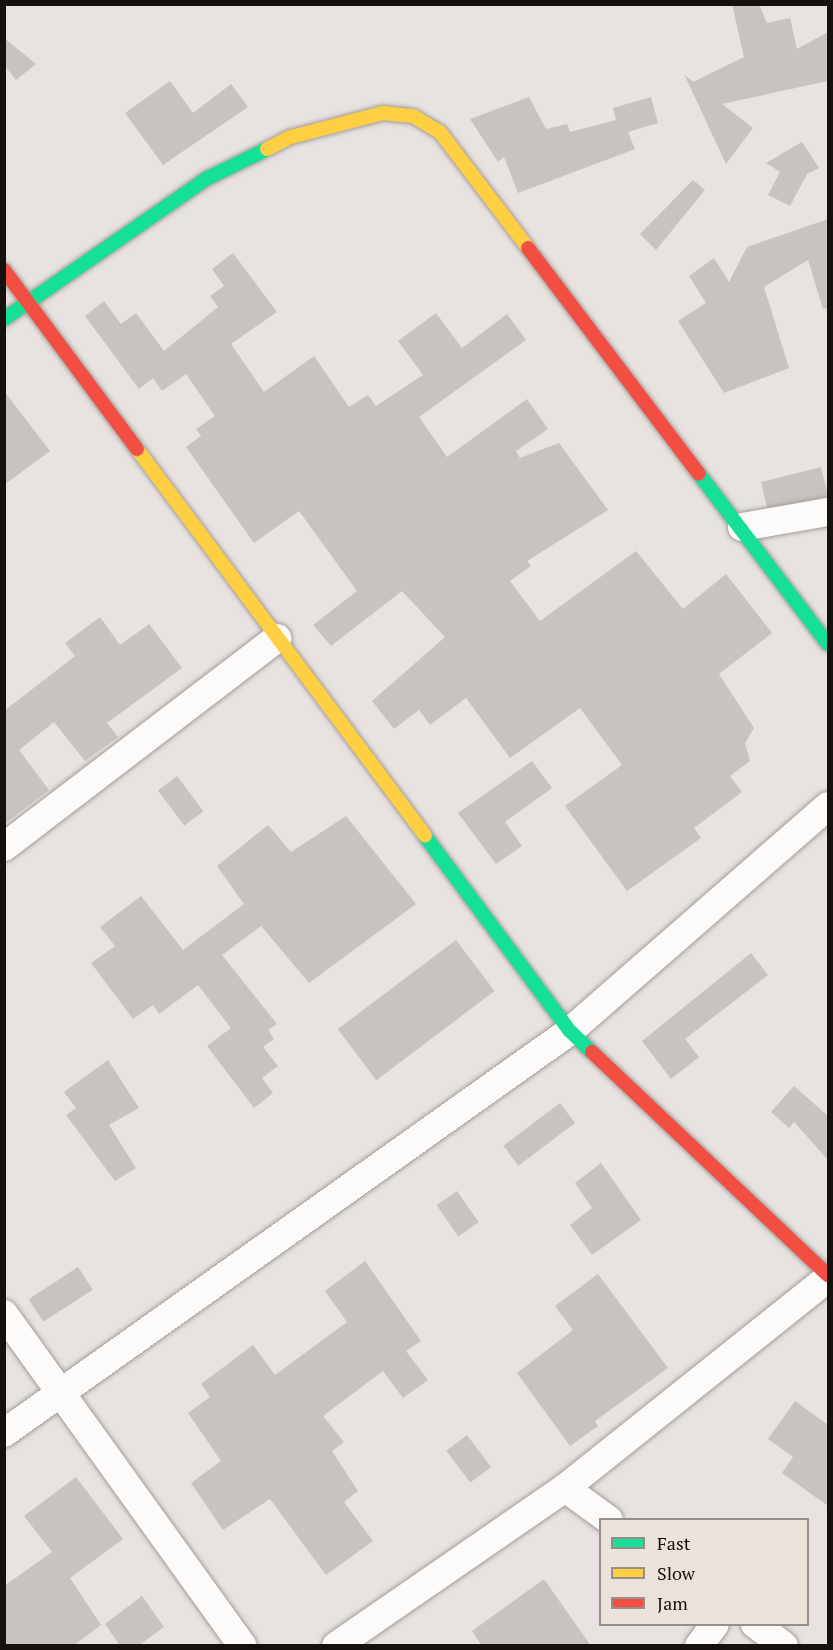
<!DOCTYPE html>
<html>
<head>
<meta charset="utf-8">
<style>
	body { margin:0 }
	#map { position:relative; width:833px; height:1650px; overflow:hidden; background:#e8e3e0; font-family:"PT Serif",serif }
	div>[style] { position:absolute }
	[style*='--x'] { left:calc(var(--x)*1px); top:calc(var(--y)*1px); width:calc(var(--w)*1px); rotate:calc(var(--a)*1deg) }
	.building>* { inset:0; background:#c7c3c1; transform-origin:0 0 }
	.roads { filter:drop-shadow(0 0 2px #a29e9c) drop-shadow(0 0 2px #a29e9c) }
	.street>* { height:28px; margin:-14px; padding:0 14px; transform-origin:14px; border-radius:14px; background:#fcfbfa }
	.fast>* { height:14px; margin:-7px; padding:0 7px; transform-origin:7px; border-radius:7px; background:#16e098 }
	.slow>* { height:14px; margin:-7px; padding:0 7px; transform-origin:7px; border-radius:7px; background:#ffcf43 }
	.jam>* { height:14px; margin:-7px; padding:0 7px; transform-origin:7px; border-radius:7px; background:#f24e42 }
	span { translate:-50% -50%; white-space:nowrap; text-align:center; line-height:1.15; -webkit-text-stroke:4.5px #ece2dc; paint-order:stroke }
	.frame { position:absolute; inset:0; border:6px solid #15110f; pointer-events:none }
	.legend { position:absolute; left:599px; top:1518px; width:210px; height:108px; box-sizing:border-box; background:#ece2dc; border:2px solid #968e8a; margin:0; padding:8px 10px; list-style:none; font-size:18px; color:#15110f }
	.legend li { display:flex; align-items:center; gap:12px; height:30px }
	.legend b { width:30px; border:2px solid #968e8a }
</style>
</head>
<body>
<div id="map">
	<div class="building">
		<div style="clip-path:polygon(732px 4px,759px 4px,767px 23px,790px 18px,797px 49px,828px 32px,828px 81px,722px 104px,753px 128px,726px 164px,684px 74px,693px 82px,744px 57px)"></div>
		<div style="clip-path:polygon(4px 38px,36px 64px,16px 80px,4px 65px)"></div>
		<div style="clip-path:polygon(170px 81px,193px 113px,231px 84px,248px 107px,163px 165px,125px 113px)"></div>
		<div style="clip-path:polygon(529px 97px,546px 129px,567px 124px,570px 132px,616px 120px,613px 108px,651px 97px,658px 123px,628px 132px,635px 149px,518px 193px,504px 157px,498px 162px,470px 119px)"></div>
		<div style="clip-path:polygon(802px 142px,819px 168px,807px 174px,790px 206px,768px 195px,780px 172px,766px 163px)"></div>
		<div style="clip-path:polygon(693px 180px,705px 190px,656px 250px,640px 234px)"></div>
		<div style="clip-path:polygon(828px 219px,828px 308px,823px 309px,808px 260px,764px 287px,789px 368px,724px 393px,678px 321px,706px 303px,689px 276px,714px 258px,729px 282px,747px 247px)"></div>
		<div style="clip-path:polygon(233px 253px,277px 312px,231px 344px,264px 392px,314px 356px,349px 407px,368px 395px,376px 406px,423px 375px,398px 341px,436px 313px,462px 348px,507px 314px,526px 340px,419px 417px,447px 457px,527px 399px,548px 429px,516px 451px,520px 458px,559px 443px,608px 510px,527px 561px,531px 566px,510px 581px,540px 621px,636px 551px,683px 609px,726px 574px,772px 633px,719px 674px,754px 728px,745px 743px,750px 761px,730px 776px,742px 792px,694px 828px,701px 838px,627px 891px,565px 806px,622px 765px,580px 708px,510px 758px,466px 698px,430px 725px,419px 710px,394px 729px,372px 701px,445px 637px,402px 591px,331px 646px,313px 625px,357px 591px,299px 511px,254px 543px,186px 447px,201px 436px,196px 429px,215px 416px,186px 374px,162px 391px,153px 378px,139px 389px,85px 316px,104px 301px,121px 324px,136px 313px,164px 351px,218px 307px,210px 296px,224px 286px,212px 269px)"></div>
		<div style="clip-path:polygon(4px 391px,50px 451px,4px 485px)"></div>
		<div style="left:821px;top:467px;width:30px;height:62px;rotate:76deg"></div>
		<div style="clip-path:polygon(100px 617px,120px 645px,149px 624px,182px 668px,107px 723px,118px 737px,85px 761px,54px 722px,19px 750px,49px 790px,4px 824px,4px 711px,75px 656px,65px 643px)"></div>
		<div style="clip-path:polygon(532px 761px,552px 788px,505px 822px,522px 846px,496px 864px,458px 813px)"></div>
		<div style="left:177px;top:776px;width:44px;height:24px;rotate:53deg"></div>
		<div style="clip-path:polygon(346px 816px,416px 904px,309px 983px,261px 926px,222px 955px,277px 1024px,268px 1030px,274px 1039px,263px 1047px,278px 1066px,262px 1078px,273px 1093px,254px 1108px,207px 1046px,231px 1028px,198px 985px,159px 1014px,153px 1005px,133px 1019px,91px 963px,115px 946px,100px 927px,141px 896px,183px 950px,244px 904px,217px 866px,268px 825px,291px 852px)"></div>
		<div style="left:456px;top:940px;width:64px;height:148px;rotate:53deg"></div>
		<div style="clip-path:polygon(751px 953px,768px 975px,685px 1039px,699px 1057px,671px 1079px,642px 1041px)"></div>
		<div style="clip-path:polygon(108px 1060px,139px 1108px,109px 1125px,136px 1168px,115px 1181px,66px 1115px,76px 1108px,64px 1092px)"></div>
		<div style="clip-path:polygon(794px 1086px,828px 1116px,828px 1160px,794px 1122px,789px 1128px,771px 1112px)"></div>
		<div style="left:560px;top:1103px;width:25px;height:71px;rotate:53deg"></div>
		<div style="clip-path:polygon(601px 1163px,641px 1220px,592px 1255px,570px 1225px,592px 1208px,575px 1183px)"></div>
		<div style="left:457px;top:1191px;width:38px;height:25px;rotate:55deg"></div>
		<div style="clip-path:polygon(365px 1261px,421px 1341px,406px 1351px,428px 1380px,403px 1398px,383px 1371px,323px 1416px,344px 1442px,332px 1451px,358px 1491px,344px 1502px,373px 1541px,326px 1575px,270px 1499px,223px 1530px,191px 1483px,221px 1461px,188px 1413px,210px 1397px,201px 1384px,253px 1345px,275px 1375px,347px 1322px,325px 1291px)"></div>
		<div style="left:78px;top:1267px;width:27px;height:59px;rotate:57deg"></div>
		<div style="clip-path:polygon(598px 1274px,668px 1368px,595px 1421px,598px 1426px,570px 1446px,517px 1373px,573px 1330px,555px 1306px)"></div>
		<div style="clip-path:polygon(795px 1401px,828px 1425px,828px 1506px,782px 1473px,793px 1457px,768px 1439px)"></div>
		<div style="left:467px;top:1435px;width:40px;height:26px;rotate:53deg"></div>
		<div style="clip-path:polygon(76px 1477px,123px 1539px,70px 1578px,101px 1625px,73px 1646px,4px 1646px,4px 1586px,52px 1552px,24px 1516px)"></div>
		<div style="clip-path:polygon(544px 1579px,591px 1646px,482px 1646px,472px 1631px)"></div>
		<div style="clip-path:polygon(142px 1596px,164px 1627px,138px 1646px,120px 1646px,105px 1624px)"></div>
	</div>
	<div class="roads">
		<div class="street">
			<div style="--x:742;--y:527;--w:87;--a:-9.9"></div>
			<div style="--x:4;--y:847;--w:344;--a:-37.4"></div>
			<div style="--x:4;--y:1314;--w:409;--a:54.3"></div>
			<div style="--x:4;--y:1433;--w:694;--a:-35.38"></div>
			<div style="--x:570;--y:1031;--w:342;--a:-41.1"></div>
			<div style="--x:565;--y:1488;--w:54;--a:36"></div>
			<div style="--x:755;--y:1624;--w:36;--a:37"></div>
			<div style="--x:336;--y:1646;--w:278;--a:-34.6"></div>
			<div style="--x:565;--y:1488;--w:337;--a:-38.6"></div>
			<div style="--x:699;--y:1646;--w:27;--a:-54"></div>
		</div>
		<div class="fast">
			<div style="--x:4;--y:319;--w:248;--a:-34.7"></div>
			<div style="--x:208;--y:178;--w:66;--a:-26.2"></div>
			<div style="--x:699;--y:474;--w:213;--a:52.8"></div>
			<div style="--x:425;--y:836;--w:243;--a:53.4"></div>
			<div style="--x:570;--y:1031;--w:30;--a:44"></div>
		</div>
		<div class="slow">
			<div style="--x:267;--y:149;--w:27;--a:-27"></div>
			<div style="--x:291;--y:137;--w:95;--a:-14.6"></div>
			<div style="--x:383;--y:113;--w:30;--a:6"></div>
			<div style="--x:413;--y:116;--w:31;--a:31"></div>
			<div style="--x:440;--y:132;--w:146;--a:52.8"></div>
			<div style="--x:137;--y:449;--w:482;--a:53.3"></div>
		</div>
		<div class="jam">
			<div style="--x:528;--y:248;--w:283;--a:52.9"></div>
			<div style="--x:4;--y:270;--w:223;--a:53.4"></div>
			<div style="--x:592;--y:1052;--w:325;--a:43.4"></div>
		</div>
	</div>
	<div class="frame"></div>
	<ul class="legend">
	<li><b style="height:8px;background:#16e098"></b>Fast</li>
	<li><b style="height:8px;background:#ffcf43"></b>Slow</li>
	<li><b style="height:8px;background:#f24e42"></b>Jam</li>
	</ul>
</div>
</body>
</html>
